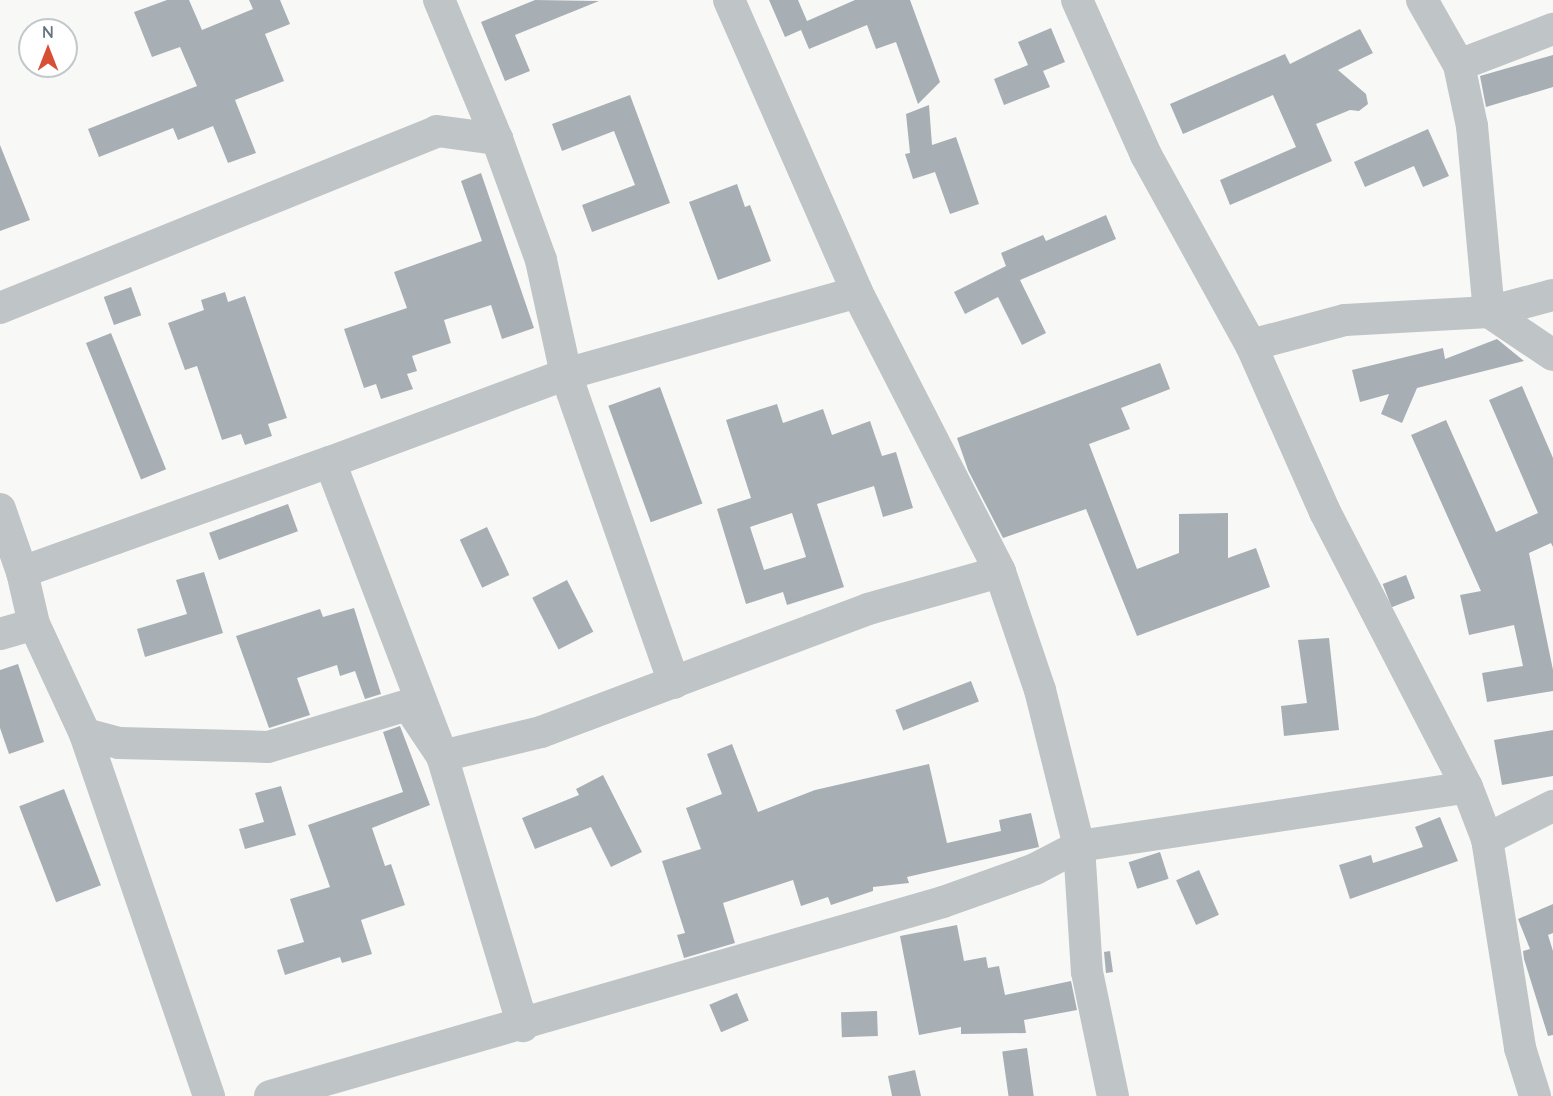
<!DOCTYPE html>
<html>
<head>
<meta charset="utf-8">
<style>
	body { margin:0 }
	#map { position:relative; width:1553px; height:1096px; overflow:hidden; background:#f8f8f6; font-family:Quicksand,sans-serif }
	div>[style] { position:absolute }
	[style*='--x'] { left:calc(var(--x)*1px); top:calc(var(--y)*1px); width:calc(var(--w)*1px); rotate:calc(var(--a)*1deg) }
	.building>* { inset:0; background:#a7afb4; transform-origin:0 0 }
	.minor>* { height:32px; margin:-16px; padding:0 16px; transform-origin:16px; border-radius:16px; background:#bfc4c7 }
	span { translate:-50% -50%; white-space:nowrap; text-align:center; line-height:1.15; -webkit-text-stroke:6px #fff; paint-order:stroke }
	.north { position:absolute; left:18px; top:18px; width:60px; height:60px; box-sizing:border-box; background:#fff; border:2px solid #c1c8cb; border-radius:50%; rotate:0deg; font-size:16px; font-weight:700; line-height:24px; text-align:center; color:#65757e }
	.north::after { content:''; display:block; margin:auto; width:21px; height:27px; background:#d75036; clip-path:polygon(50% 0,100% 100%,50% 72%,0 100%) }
</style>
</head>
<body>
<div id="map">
	<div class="building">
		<div style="clip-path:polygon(167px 0,189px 0,202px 30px,253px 9px,249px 0,280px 0,290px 24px,265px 34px,284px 81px,235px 100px,256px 153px,228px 163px,213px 126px,178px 140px,173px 128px,99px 157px,88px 129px,197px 86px,180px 47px,152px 57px,134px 12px)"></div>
		<div style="clip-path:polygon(535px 0,599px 1px,515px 35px,530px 71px,505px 81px,481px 22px)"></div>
		<div style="clip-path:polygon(769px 0,798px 0,807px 21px,855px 0,910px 0,940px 82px,918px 104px,896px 42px,876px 49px,867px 25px,809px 49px,801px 30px,785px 37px)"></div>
		<div style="clip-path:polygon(1051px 28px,1065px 62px,1043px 71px,1050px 87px,1004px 105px,994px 79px,1028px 65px,1018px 42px)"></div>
		<div style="clip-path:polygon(1360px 29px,1373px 53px,1338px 70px,1366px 94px,1368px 104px,1359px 111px,1350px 110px,1316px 124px,1332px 161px,1230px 205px,1220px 180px,1296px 147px,1273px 95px,1183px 134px,1170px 104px,1285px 54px,1290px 64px)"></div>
		<div style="clip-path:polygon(1553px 55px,1553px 87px,1486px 107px,1480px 76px)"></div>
		<div style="clip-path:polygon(630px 95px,670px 203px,592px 232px,582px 205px,635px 185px,614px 131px,562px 151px,552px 124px)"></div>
		<div style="clip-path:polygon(929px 105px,932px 145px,956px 137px,979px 204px,950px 214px,935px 172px,913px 179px,905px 154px,910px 153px,906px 114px)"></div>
		<div style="clip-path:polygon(1428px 129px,1449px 176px,1423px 187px,1414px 166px,1365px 187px,1354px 162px)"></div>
		<div style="clip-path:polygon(0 145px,30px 220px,0 231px)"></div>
		<div style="clip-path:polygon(481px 173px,534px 328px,502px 339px,491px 305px,444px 320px,451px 343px,412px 356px,417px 371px,407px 374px,413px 389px,381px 399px,376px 384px,364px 388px,344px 329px,407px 308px,394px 272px,482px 241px,461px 181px)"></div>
		<div style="clip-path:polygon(737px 184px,745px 207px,750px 205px,771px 261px,718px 280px,689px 202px)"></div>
		<div style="clip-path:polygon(1106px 215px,1116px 239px,1020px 280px,1046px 333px,1022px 345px,998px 297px,965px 314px,954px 292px,1006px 266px,1001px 253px,1043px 235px,1046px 241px)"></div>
		<div style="left:131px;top:287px;width:30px;height:29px;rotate:70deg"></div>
		<div style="clip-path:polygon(225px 292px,228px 302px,245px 296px,287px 418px,268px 424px,272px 436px,245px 445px,241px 434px,222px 440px,197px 366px,185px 370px,168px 323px,204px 310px,201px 300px)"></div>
		<div style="left:111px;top:333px;width:147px;height:27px;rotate:68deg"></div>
		<div style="clip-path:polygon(1497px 339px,1524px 361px,1417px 388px,1402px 423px,1381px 414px,1389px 394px,1360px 402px,1352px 370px,1443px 348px,1445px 359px)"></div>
		<div style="clip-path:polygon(1160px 363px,1170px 389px,1121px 408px,1130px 429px,1089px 444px,1137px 569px,1179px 553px,1179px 514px,1228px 513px,1228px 558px,1256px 548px,1270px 587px,1137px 636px,1086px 509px,1003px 538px,968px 470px,957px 438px)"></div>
		<div style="clip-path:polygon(1522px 386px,1553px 458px,1553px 547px,1551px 543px,1529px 553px,1553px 670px,1553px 691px,1487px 702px,1482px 673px,1523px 666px,1514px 625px,1469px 635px,1460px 595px,1481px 591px,1411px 435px,1446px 420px,1496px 532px,1538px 513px,1489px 400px)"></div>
		<div style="left:660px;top:387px;width:124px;height:55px;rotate:70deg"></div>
		<div style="clip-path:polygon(evenodd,777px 404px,783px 423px,823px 409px,832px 435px,870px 421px,882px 456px,896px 452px,913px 508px,883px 517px,874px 486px,817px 504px,844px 587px,787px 605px,783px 592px,746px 604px,717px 509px,751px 498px,726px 420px,777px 404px,792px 513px,806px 557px,764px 570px,750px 527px,792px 513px)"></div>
		<div style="left:288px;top:504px;width:29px;height:84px;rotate:70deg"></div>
		<div style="left:487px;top:527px;width:53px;height:30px;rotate:65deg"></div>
		<div style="clip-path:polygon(204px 572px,223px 633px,145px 657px,137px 629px,187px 614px,176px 580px)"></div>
		<div style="left:1406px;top:575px;width:25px;height:25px;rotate:69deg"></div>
		<div style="left:567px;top:580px;width:58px;height:39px;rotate:63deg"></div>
		<div style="clip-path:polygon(354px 608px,381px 694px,365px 699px,355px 671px,340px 676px,337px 665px,297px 678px,310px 715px,269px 728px,236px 636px,320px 609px,323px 617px)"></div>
		<div style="clip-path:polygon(1329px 638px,1339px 730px,1284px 736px,1281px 706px,1307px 703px,1298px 640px)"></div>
		<div style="clip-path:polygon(18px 664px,44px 742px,9px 754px,0 728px,0 670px)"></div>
		<div style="left:971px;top:681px;width:22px;height:81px;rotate:69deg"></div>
		<div style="clip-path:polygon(400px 726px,430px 805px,372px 828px,385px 866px,391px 864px,405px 905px,361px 920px,372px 954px,342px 963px,340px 957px,285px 975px,277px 950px,304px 942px,290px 899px,330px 887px,308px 825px,403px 792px,383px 732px)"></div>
		<div style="clip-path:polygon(1553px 730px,1553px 776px,1502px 785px,1494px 740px)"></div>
		<div style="clip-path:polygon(732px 744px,758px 812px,815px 790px,929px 764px,947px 843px,1001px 831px,999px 820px,1031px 813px,1039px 847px,907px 877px,909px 883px,873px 887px,873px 891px,831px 905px,828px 897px,801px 906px,793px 880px,723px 903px,735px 943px,684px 958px,677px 935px,685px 933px,662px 861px,701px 849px,686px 808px,722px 794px,707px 754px)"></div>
		<div style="clip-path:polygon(603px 775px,642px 852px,611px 867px,591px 827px,535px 849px,522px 818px,579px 795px,576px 789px)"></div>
		<div style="clip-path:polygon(281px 786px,296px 835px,245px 849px,239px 829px,264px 822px,255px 793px)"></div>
		<div style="left:64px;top:789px;width:103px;height:48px;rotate:69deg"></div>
		<div style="clip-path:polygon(1440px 817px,1458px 861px,1350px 899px,1339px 865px,1371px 855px,1373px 863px,1423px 847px,1415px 827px)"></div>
		<div style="left:1160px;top:852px;width:28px;height:33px;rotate:72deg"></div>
		<div style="left:1199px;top:870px;width:49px;height:25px;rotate:66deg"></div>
		<div style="clip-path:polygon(1553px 904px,1553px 933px,1548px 935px,1553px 951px,1553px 1035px,1548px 1036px,1524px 959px,1523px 951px,1530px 949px,1518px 919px)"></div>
		<div style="clip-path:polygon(957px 925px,964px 961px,986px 957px,988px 968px,999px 966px,1005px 995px,1071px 981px,1077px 1010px,1024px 1020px,1026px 1033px,961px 1034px,961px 1027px,919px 1035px,900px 936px)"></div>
		<div style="clip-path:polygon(1110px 951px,1113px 972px,1106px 973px,1104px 952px)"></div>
		<div style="left:737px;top:993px;width:30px;height:30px;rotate:67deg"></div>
		<div style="left:877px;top:1011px;width:25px;height:36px;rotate:88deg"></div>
		<div style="left:1027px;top:1048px;width:49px;height:25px;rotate:82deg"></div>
		<div style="clip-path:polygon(915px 1070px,921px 1096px,892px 1096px,888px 1076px)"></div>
	</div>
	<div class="minor">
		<div style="--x:729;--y:0;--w:319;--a:66.3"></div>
		<div style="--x:857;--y:292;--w:314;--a:62.9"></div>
		<div style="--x:1077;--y:0;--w:170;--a:66"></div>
		<div style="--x:1146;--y:155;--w:217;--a:61.1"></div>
		<div style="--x:1251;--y:345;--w:183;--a:66.1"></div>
		<div style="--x:1325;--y:512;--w:309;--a:62.7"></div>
		<div style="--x:1467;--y:787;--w:56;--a:69"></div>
		<div style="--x:1487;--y:839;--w:212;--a:81"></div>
		<div style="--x:1520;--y:1048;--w:50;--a:72.6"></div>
		<div style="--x:1422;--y:0;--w:75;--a:60.4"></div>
		<div style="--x:1459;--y:65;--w:62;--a:78"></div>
		<div style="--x:1472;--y:126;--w:187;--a:84.8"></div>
		<div style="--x:1489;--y:312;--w:77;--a:33.9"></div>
		<div style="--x:1459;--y:65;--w:101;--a:-21"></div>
		<div style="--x:0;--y:308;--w:471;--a:-22"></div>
		<div style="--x:437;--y:131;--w:61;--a:7.6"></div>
		<div style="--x:1251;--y:345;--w:97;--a:-14.9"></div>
		<div style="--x:1345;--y:320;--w:144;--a:-3.2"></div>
		<div style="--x:1489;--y:312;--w:66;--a:-14.9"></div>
		<div style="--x:330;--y:462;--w:252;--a:-20.4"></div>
		<div style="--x:566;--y:374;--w:117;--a:-102.4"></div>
		<div style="--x:541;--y:260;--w:129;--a:-110"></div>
		<div style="--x:497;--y:139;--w:151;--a:-112.6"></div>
		<div style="--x:0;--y:509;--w:67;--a:70.8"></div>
		<div style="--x:22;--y:572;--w:53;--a:77"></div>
		<div style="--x:34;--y:624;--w:121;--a:65.1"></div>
		<div style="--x:85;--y:734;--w:383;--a:71.1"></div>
		<div style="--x:22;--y:572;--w:327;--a:-19.7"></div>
		<div style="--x:330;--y:462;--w:315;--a:69.1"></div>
		<div style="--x:442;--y:756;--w:282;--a:73.3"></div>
		<div style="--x:0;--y:634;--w:35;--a:-16"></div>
		<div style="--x:674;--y:683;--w:327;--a:-109.3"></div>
		<div style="--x:566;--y:374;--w:302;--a:-15.7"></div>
		<div style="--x:85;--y:734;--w:35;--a:15"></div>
		<div style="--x:119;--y:743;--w:149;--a:1.5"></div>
		<div style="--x:268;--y:747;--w:146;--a:-16.7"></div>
		<div style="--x:408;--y:705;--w:61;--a:56.3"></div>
		<div style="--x:442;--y:756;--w:102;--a:-13.6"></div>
		<div style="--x:541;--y:732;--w:349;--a:-20.6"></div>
		<div style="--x:868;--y:609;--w:137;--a:-15.7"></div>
		<div style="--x:1000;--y:572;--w:125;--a:71.3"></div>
		<div style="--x:1040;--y:690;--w:161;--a:76"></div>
		<div style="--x:1079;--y:846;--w:126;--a:86.4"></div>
		<div style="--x:1087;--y:972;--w:127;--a:78.2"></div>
		<div style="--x:1487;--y:839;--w:74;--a:-26.6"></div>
		<div style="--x:270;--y:1096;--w:700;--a:-16.08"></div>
		<div style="--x:943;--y:902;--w:98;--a:-19.7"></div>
		<div style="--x:1035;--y:869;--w:50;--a:-27.6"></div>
		<div style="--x:1079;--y:846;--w:392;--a:-8.6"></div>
	</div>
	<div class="north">N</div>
</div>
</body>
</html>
